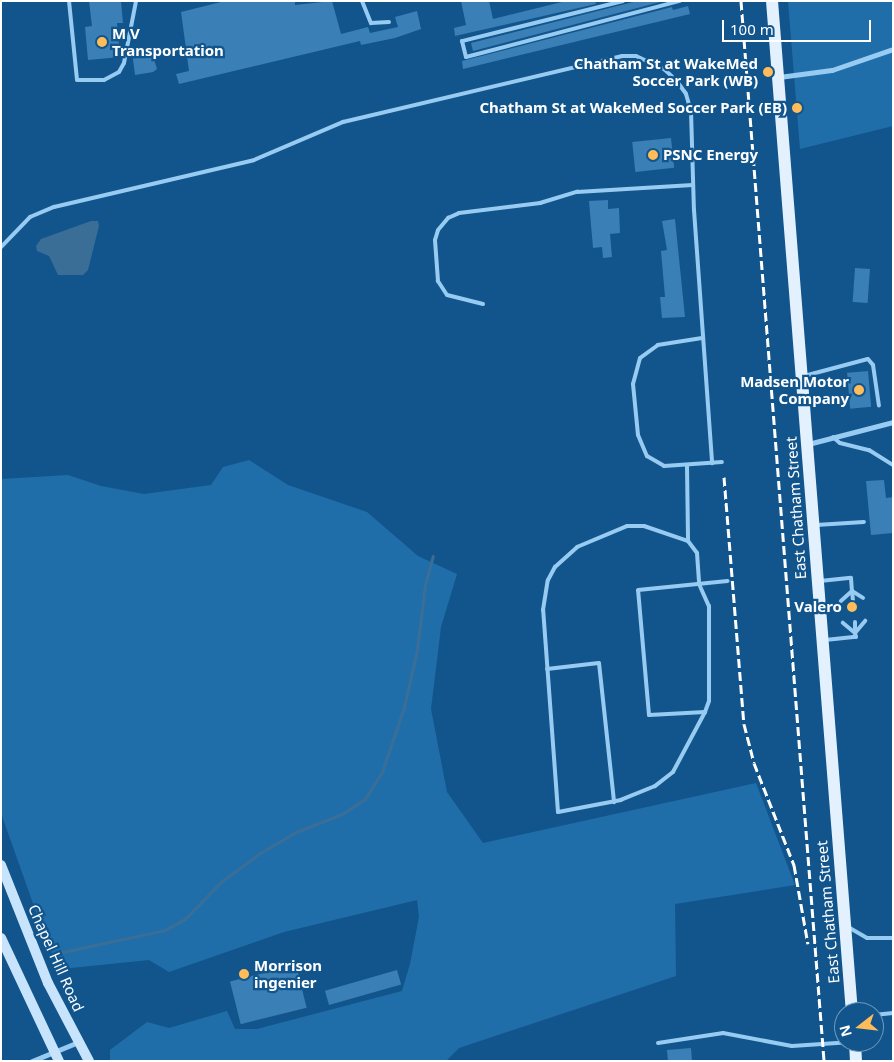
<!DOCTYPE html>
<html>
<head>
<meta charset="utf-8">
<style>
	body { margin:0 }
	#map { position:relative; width:894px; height:1062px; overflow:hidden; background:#11558c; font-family:"Noto Sans",sans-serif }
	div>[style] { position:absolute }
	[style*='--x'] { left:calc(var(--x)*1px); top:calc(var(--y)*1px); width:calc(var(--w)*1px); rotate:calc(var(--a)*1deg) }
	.green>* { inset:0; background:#206ea9 }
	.water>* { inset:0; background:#3b6e96 }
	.stream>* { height:3px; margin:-1.5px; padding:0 1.5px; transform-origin:1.5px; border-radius:1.5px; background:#3b6e96 }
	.building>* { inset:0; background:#3a7fb5; transform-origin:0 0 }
	.service>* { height:4px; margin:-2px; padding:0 2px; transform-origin:2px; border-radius:2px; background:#98cbf1 }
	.minor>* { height:5px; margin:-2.5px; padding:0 2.5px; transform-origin:2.5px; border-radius:2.5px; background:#98cbf1 }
	.secondary>* { height:10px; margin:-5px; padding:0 5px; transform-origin:5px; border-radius:5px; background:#c7e4fc }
	.primary>* { height:12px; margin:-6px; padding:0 6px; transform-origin:6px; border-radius:6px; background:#e3f1ff }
	.rail>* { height:3px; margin-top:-1.5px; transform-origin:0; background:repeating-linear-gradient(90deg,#fff 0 9px,transparent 0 13px) }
	.dots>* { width:14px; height:14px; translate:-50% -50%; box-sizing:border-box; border:2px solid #11558c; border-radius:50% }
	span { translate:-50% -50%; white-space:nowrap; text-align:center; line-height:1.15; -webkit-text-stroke:4.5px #11558c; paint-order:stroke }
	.poi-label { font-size:15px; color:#fff; font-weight:700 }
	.left { translate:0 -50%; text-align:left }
	.right { translate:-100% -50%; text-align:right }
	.street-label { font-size:15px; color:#fff }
	.frame { position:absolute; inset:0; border:2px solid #fff; pointer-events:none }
	.north { position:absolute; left:834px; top:1002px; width:50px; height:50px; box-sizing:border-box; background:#11558c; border:1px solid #7099ba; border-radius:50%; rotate:254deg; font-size:14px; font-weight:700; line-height:20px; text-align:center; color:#fff }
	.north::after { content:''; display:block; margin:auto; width:18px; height:22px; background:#ffbc59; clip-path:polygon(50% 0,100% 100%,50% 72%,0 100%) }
	.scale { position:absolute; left:722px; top:20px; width:149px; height:22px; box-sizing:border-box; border:2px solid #fff; border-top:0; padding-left:6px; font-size:15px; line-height:18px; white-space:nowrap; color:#fff; -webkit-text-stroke:4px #11558c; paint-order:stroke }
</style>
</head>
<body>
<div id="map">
	<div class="green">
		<div style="clip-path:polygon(788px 1px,893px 1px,893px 126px,800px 149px)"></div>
		<div style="clip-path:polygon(249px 460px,288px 485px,367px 512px,418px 556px,457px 574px,441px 627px,431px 709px,447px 792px,483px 843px,756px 783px,795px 885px,675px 904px,676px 976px,459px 1048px,446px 1061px,110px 1061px,110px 1050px,147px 1022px,169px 1028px,227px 1011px,235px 1029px,257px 1029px,402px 991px,410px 964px,419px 917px,417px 900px,284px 932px,169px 972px,149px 960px,61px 969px,48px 946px,1px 813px,1px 479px,68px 475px,101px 486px,144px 494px,211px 485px,223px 467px)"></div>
	</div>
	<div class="water">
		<div style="clip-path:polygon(91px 221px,98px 221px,99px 226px,88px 270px,83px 275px,58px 275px,49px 256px,37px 251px,36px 246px,41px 239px)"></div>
	</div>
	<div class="stream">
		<div style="--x:58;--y:953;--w:109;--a:-12.1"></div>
		<div style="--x:165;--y:930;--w:23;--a:-29"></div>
		<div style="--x:185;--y:919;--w:53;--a:-45.8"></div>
		<div style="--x:222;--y:881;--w:47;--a:-36.4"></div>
		<div style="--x:260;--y:853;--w:42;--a:-30.3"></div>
		<div style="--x:296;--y:832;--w:49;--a:-21.4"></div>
		<div style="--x:342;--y:814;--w:27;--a:-33"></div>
		<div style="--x:365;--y:799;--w:32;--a:-58"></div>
		<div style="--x:382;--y:772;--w:69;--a:-71.3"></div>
		<div style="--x:404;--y:707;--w:58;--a:-77.2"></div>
		<div style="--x:417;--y:650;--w:65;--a:-83"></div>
		<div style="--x:425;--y:585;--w:30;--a:-75"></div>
	</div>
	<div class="building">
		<div style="clip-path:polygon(89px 1px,121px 1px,123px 23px,117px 23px,120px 57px,88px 60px,85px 27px,92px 26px)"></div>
		<div style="clip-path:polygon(225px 1px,295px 1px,295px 5px,332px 1px,341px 34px,368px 27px,370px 33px,398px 27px,395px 17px,417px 11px,421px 29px,395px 38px,361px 45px,360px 41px,179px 84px,176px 74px,189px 71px,181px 12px)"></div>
		<div style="clip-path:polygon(461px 1px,489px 1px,493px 19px,566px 1px,595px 1px,596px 4px,455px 36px,454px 28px,466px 25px)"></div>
		<div style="clip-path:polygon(637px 1px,664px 1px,473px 51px,471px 43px)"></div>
		<div style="clip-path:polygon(688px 6px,690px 14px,463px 69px,462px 61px,672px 7px,673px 10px)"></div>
		<div style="clip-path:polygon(151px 50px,157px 69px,153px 72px,135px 75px,132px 52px)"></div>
		<div style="left:671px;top:138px;width:30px;height:39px;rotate:84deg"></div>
		<div style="clip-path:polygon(608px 200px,608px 209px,619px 208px,620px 233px,610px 234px,612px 257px,603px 258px,602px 247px,593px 248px,589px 201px)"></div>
		<div style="clip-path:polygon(675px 219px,685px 317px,662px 318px,660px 297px,665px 297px,661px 251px,667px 250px,662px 221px)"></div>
		<div style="left:855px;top:268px;width:15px;height:34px;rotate:4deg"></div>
		<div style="left:868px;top:371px;width:36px;height:21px;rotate:85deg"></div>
		<div style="clip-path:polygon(884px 480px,886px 498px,893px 497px,893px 533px,871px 535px,866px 481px)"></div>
		<div style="left:296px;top:965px;width:44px;height:68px;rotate:76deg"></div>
		<div style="left:397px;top:970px;width:15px;height:75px;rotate:74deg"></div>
		<div style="clip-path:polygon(691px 1048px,692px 1061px,668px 1061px,667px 1050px)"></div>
	</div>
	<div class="service">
		<div style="--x:69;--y:1;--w:79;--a:84.2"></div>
		<div style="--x:77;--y:80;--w:27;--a:0"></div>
		<div style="--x:104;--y:80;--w:17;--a:-28"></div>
		<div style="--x:119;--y:72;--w:10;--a:-61"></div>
		<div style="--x:124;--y:63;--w:63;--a:-79"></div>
		<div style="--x:362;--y:1;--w:24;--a:68"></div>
		<div style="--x:371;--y:23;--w:18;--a:-3"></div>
		<div style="--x:623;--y:1;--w:166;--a:166"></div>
		<div style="--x:462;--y:41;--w:16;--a:76"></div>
		<div style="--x:466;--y:57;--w:221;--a:-14.7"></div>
		<div style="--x:1;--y:247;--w:42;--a:-46"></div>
		<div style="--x:30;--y:217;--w:26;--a:-23"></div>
		<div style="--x:54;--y:207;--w:205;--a:-13.2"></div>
		<div style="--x:254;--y:160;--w:97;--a:-23.1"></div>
		<div style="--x:343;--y:122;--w:287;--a:-13.3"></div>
		<div style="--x:622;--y:56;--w:14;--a:0"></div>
		<div style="--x:636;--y:56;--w:31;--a:25"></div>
		<div style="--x:664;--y:69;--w:16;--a:43"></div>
		<div style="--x:676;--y:80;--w:17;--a:54"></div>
		<div style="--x:686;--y:94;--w:18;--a:74"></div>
		<div style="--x:691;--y:111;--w:99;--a:88.3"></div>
		<div style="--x:694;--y:210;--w:254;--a:85.9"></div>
		<div style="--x:483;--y:304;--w:37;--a:-166"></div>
		<div style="--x:447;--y:295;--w:17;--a:-123"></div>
		<div style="--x:438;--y:281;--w:41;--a:-94.2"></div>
		<div style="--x:435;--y:240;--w:10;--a:-73"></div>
		<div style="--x:438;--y:230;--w:16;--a:-50"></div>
		<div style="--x:448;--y:218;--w:12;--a:-24"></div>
		<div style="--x:459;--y:213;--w:82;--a:-7"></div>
		<div style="--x:540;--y:203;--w:39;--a:-17"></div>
		<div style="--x:577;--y:192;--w:116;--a:-3.5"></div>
		<div style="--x:702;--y:338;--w:45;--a:171"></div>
		<div style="--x:658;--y:345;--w:22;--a:144"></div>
		<div style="--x:640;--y:358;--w:27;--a:105"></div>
		<div style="--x:633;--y:384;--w:51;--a:84.4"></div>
		<div style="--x:638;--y:435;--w:23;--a:67"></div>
		<div style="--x:647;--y:456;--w:20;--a:30"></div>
		<div style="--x:664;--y:466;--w:58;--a:-3.9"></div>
		<div style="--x:804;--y:376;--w:66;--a:-14.9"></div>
		<div style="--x:868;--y:359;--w:8;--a:50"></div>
		<div style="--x:873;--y:365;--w:41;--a:81.7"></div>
		<div style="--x:833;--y:437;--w:9;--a:41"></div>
		<div style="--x:840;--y:443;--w:30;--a:14"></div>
		<div style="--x:869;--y:450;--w:28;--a:32"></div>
		<div style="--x:687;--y:466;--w:75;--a:89.2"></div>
		<div style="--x:688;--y:541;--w:15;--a:53"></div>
		<div style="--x:697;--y:553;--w:31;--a:86"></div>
		<div style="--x:699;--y:584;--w:24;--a:66"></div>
		<div style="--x:709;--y:606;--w:95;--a:90"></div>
		<div style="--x:709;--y:701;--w:12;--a:110"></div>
		<div style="--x:705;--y:712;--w:68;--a:118.1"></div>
		<div style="--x:673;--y:772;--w:23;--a:142"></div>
		<div style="--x:655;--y:786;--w:37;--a:158"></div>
		<div style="--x:621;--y:800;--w:64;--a:169.2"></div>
		<div style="--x:558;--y:812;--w:203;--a:-94.2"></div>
		<div style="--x:543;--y:610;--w:30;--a:-81"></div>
		<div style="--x:548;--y:580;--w:15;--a:-62"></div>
		<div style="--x:555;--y:567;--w:30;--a:-42"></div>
		<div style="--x:577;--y:547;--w:54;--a:-22.8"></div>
		<div style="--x:627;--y:526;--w:17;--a:0"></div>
		<div style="--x:644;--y:526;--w:46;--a:18.8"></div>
		<div style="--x:816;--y:525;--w:48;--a:-3.6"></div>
		<div style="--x:820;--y:581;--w:31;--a:-6"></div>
		<div style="--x:851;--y:578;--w:13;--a:86"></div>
		<div style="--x:852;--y:591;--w:15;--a:138"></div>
		<div style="--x:852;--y:591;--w:13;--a:32"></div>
		<div style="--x:852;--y:591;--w:9;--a:84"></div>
		<div style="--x:855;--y:622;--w:11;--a:90"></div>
		<div style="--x:855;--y:633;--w:16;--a:-50"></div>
		<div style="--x:825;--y:640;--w:31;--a:-6"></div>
		<div style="--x:856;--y:637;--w:4;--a:-104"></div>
		<div style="--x:855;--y:633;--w:16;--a:-140"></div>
		<div style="--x:547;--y:669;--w:52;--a:-6.6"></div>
		<div style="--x:599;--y:663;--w:140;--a:83.8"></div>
		<div style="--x:705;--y:712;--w:56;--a:176.9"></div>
		<div style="--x:649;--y:715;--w:125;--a:-95"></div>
		<div style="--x:638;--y:590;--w:90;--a:-5.7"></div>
		<div style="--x:848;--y:927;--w:22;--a:30"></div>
		<div style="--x:867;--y:938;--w:26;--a:0"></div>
		<div style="--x:874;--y:1015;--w:19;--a:-6"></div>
		<div style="--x:658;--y:1043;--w:66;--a:-8.7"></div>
		<div style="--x:723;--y:1033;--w:70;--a:10.7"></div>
		<div style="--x:792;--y:1046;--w:60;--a:-3.8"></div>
	</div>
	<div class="minor">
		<div style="--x:779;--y:77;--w:53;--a:-7.5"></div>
		<div style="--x:832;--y:70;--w:65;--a:-19"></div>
		<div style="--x:808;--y:444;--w:88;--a:-14.5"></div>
		<div style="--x:32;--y:1061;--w:50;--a:-22.4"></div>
	</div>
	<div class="secondary">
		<div style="--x:1;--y:865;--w:127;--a:68.3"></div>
		<div style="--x:48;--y:983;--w:88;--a:62.3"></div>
		<div style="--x:1;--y:938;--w:136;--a:64.8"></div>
	</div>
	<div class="primary">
		<div style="--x:772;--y:1;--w:1014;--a:85.48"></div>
		<div style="--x:855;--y:1042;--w:19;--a:87"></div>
	</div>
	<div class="rail">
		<div style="--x:741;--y:1;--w:1063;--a:85.52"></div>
		<div style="--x:724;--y:477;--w:248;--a:85.4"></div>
		<div style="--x:744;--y:724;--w:40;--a:75.6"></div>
		<div style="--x:754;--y:763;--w:110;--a:68.6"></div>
		<div style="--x:794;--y:865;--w:80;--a:80"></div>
	</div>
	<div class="dots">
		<div style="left:102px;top:42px;background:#ffbc59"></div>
		<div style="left:768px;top:72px;background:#ffbc59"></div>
		<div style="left:797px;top:108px;background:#ffbc59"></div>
		<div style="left:653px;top:155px;background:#ffbc59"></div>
		<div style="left:859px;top:390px;background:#ffbc59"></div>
		<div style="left:852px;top:607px;background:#ffbc59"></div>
		<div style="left:244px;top:974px;background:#ffbc59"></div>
	</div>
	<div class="poi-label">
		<span class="left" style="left:112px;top:42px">M V<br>Transportation</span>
		<span class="right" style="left:758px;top:72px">Chatham St at WakeMed<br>Soccer Park (WB)</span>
		<span class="right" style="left:787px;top:108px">Chatham St at WakeMed Soccer Park (EB)</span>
		<span class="left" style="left:663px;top:155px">PSNC Energy</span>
		<span class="right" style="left:849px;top:390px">Madsen Motor<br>Company</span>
		<span class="right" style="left:842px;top:607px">Valero</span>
		<span class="left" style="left:254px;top:974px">Morrison<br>ingenier</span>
	</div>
	<div class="street-label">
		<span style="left:796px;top:508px;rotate:-94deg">East Chatham Street</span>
		<span style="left:828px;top:912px;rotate:-95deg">East Chatham Street</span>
		<span style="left:56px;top:958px;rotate:66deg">Chapel Hill Road</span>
	</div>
	<div class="frame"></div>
	<div class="north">N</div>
	<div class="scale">100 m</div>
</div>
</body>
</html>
